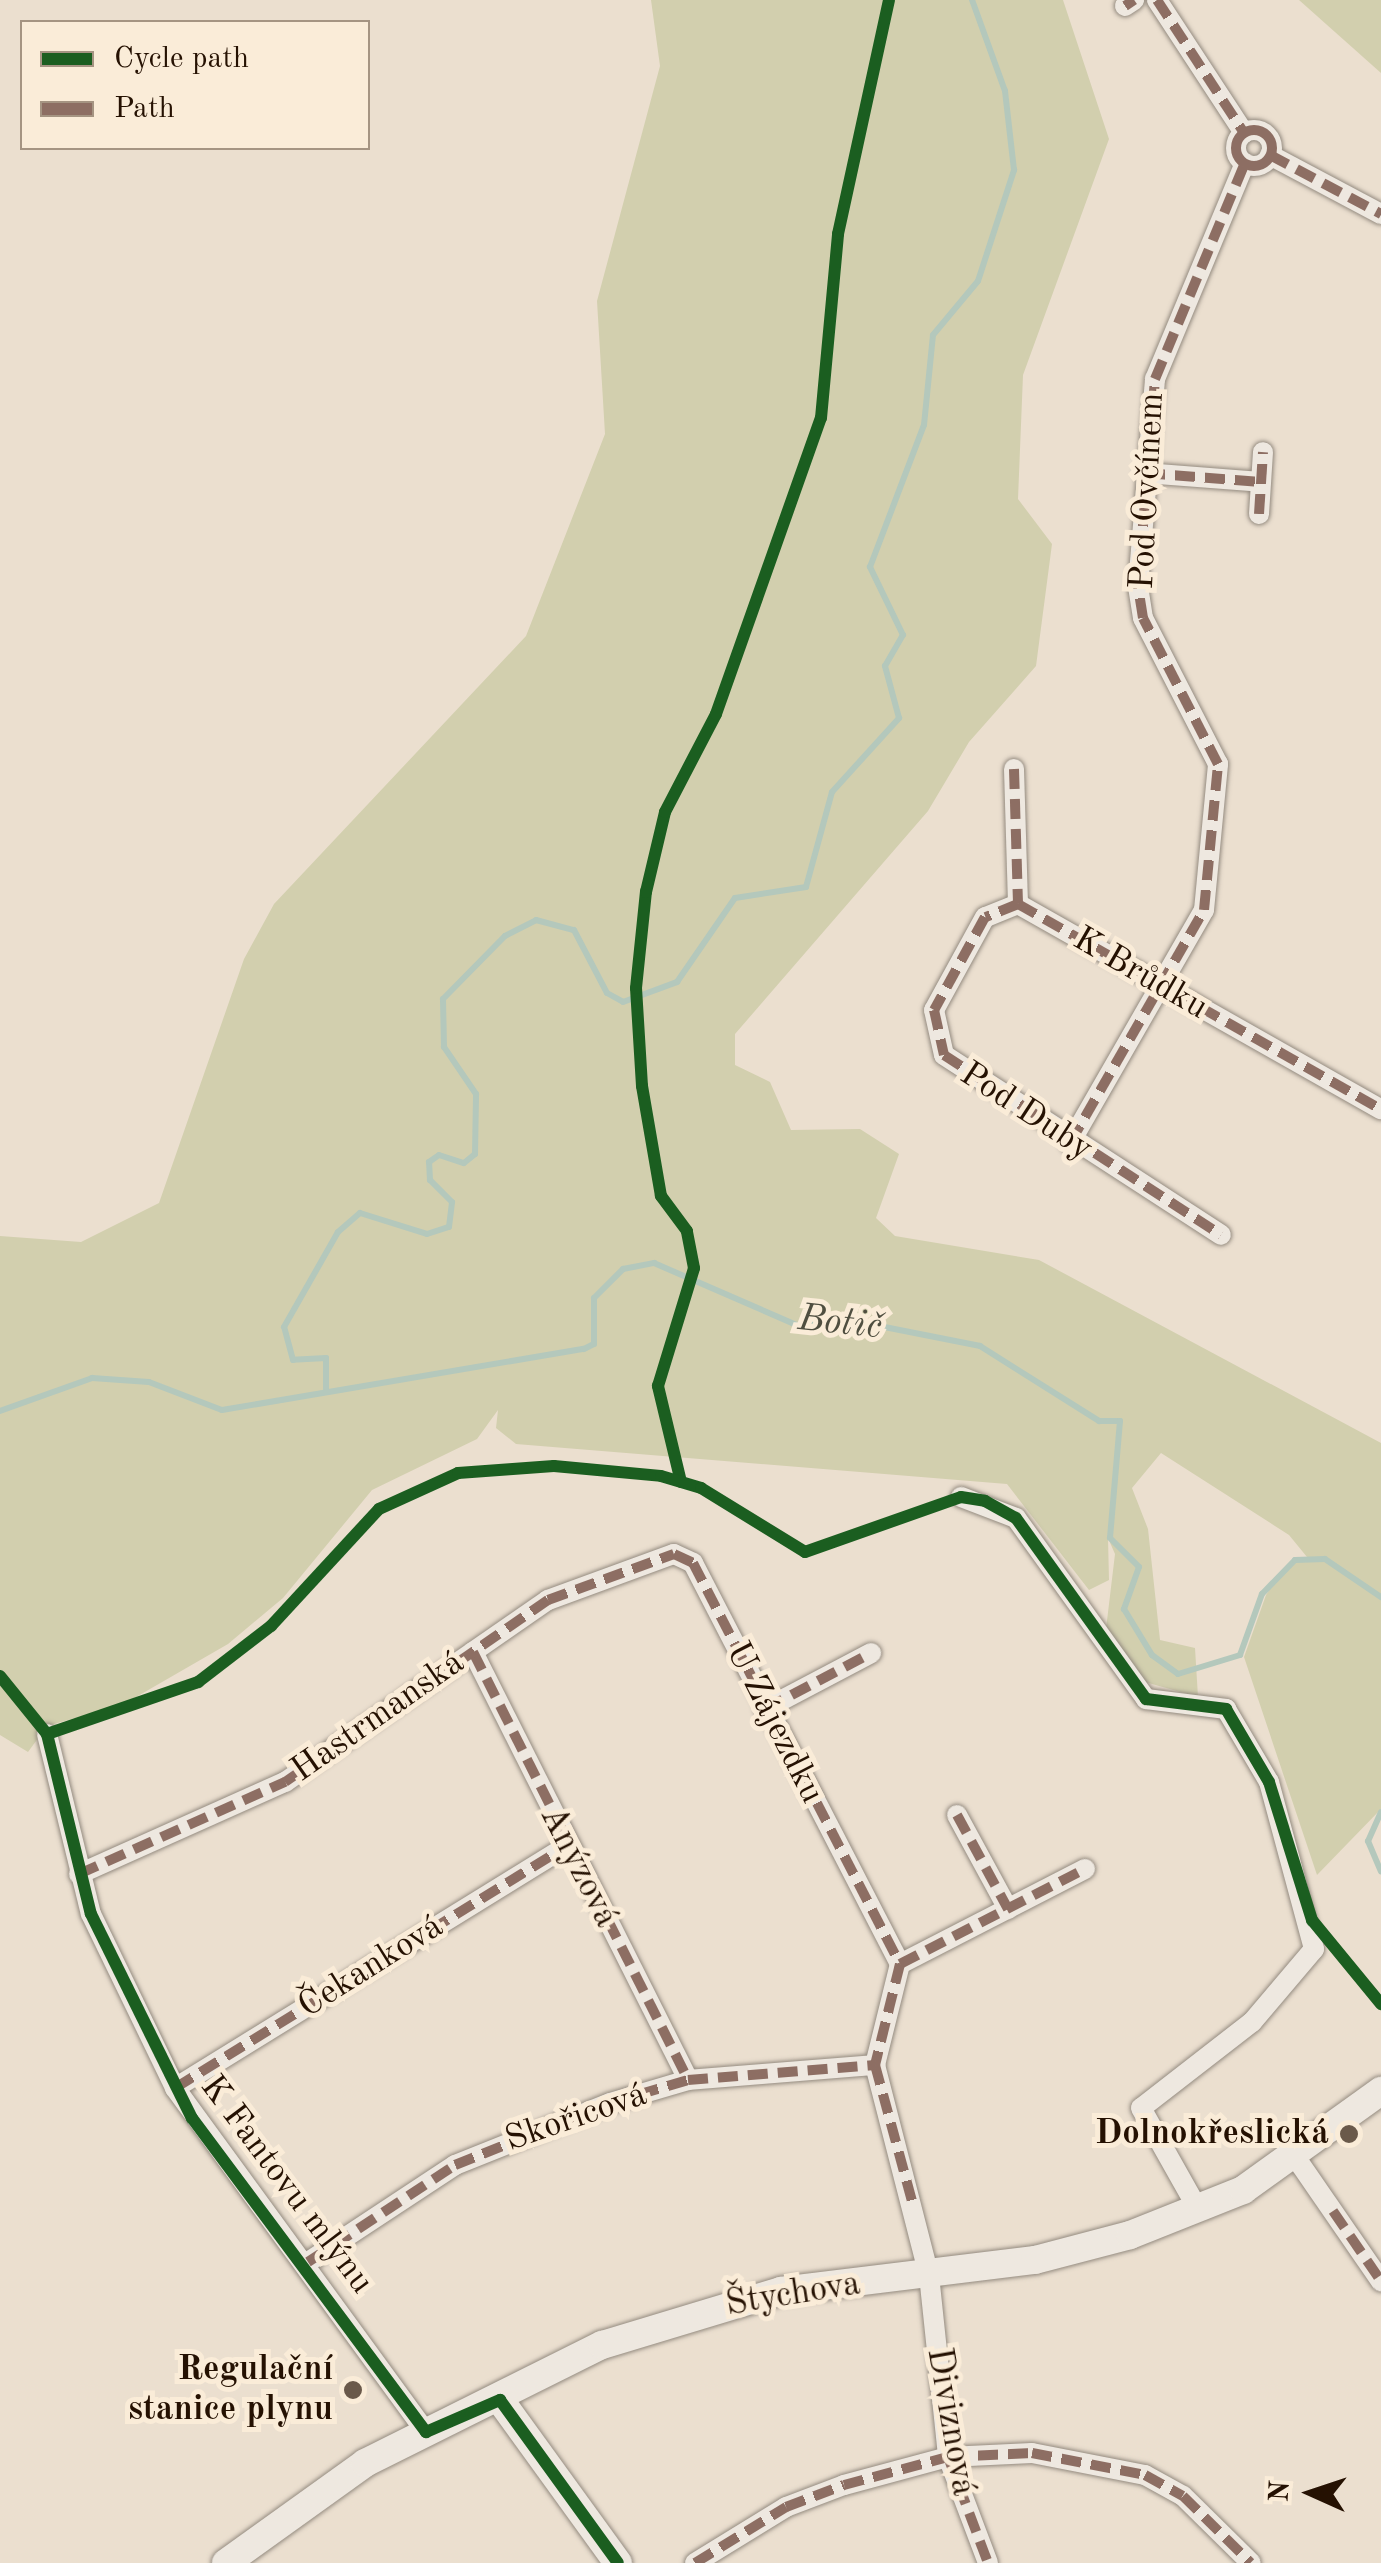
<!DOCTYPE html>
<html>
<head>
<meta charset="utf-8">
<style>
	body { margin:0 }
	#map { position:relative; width:1381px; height:2563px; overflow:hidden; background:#ebdfcf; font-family:"Old Standard TT",serif }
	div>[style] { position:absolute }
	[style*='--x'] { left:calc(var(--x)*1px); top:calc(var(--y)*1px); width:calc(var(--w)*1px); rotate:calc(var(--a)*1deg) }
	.green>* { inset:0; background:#d2cfae }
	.stream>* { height:6px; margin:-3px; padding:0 3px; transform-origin:3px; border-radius:3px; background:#b4c8bc }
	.roads { filter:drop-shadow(0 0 2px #948b80) drop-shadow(0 0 2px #948b80) }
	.street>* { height:20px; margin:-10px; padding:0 10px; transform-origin:10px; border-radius:10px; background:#eee8e0 }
	.street>.ring { margin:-10px; padding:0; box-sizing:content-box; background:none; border:20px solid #eee8e0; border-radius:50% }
	.secondary>* { height:28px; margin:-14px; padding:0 14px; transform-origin:14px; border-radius:14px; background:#eee8e0 }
	.quiet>* { height:10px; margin-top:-5px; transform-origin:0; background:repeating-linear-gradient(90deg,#8d6e63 0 20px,transparent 0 30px) }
	.quiet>.ring { margin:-5px; padding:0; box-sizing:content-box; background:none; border:10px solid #8d6e63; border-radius:50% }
	.cycleway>* { height:12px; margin:-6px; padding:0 6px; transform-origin:6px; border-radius:6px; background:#1b5e20 }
	.dots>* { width:28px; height:28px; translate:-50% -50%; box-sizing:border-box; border:5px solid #faecd8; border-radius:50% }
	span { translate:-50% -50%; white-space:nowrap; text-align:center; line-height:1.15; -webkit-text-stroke:10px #faecd8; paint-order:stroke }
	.street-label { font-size:35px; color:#251102 }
	.poi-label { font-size:35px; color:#251102; font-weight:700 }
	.right { translate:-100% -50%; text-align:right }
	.water-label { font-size:38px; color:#4f4e40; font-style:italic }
	.legend { position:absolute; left:20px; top:20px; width:350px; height:130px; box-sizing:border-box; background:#faecd8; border:2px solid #a59482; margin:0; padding:12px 18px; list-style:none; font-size:30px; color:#251102 }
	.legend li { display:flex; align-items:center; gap:20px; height:50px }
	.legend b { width:50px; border:2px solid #a59482 }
	.north { position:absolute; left:1261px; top:2443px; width:100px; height:100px; -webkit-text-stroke:8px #faecd8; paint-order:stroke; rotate:273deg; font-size:28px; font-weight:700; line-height:40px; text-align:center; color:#251102 }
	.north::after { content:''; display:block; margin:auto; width:35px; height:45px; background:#251102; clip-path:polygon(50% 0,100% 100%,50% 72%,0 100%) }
</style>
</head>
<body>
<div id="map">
	<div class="green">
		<div style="clip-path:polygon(651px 0,1063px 0,1109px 139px,1023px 375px,1018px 499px,1052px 544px,1036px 666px,969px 742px,928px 811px,735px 1034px,735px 1065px,770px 1082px,791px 1130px,860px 1129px,899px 1154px,876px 1218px,895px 1236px,1039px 1260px,1381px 1443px,1381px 1809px,1317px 1875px,1244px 1657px,1266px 1595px,1284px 1568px,1307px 1557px,1289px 1535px,1161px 1453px,1132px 1488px,1148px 1529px,1160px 1640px,1195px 1648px,1198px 1697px,1138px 1680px,1106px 1629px,1115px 1554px,1108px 1538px,1109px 1580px,1089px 1590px,1007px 1484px,516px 1444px,496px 1428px,498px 1410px,477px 1439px,372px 1490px,283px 1598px,228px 1644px,124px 1704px,47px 1726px,28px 1752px,0 1735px,0 1236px,81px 1242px,159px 1203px,244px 959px,274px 904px,526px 636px,605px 434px,597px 301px,660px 66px)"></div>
		<div style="clip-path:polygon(1299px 0,1381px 0,1381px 73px)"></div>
	</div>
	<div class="stream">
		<div style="--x:326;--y:1392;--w:34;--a:-90"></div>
		<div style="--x:326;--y:1358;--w:33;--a:177"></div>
		<div style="--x:293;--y:1360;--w:34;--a:-105"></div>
		<div style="--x:284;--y:1327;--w:109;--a:-60.4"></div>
		<div style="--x:338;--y:1232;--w:29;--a:-41"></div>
		<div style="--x:360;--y:1213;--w:70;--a:17.4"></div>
		<div style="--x:427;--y:1234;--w:23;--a:-18"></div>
		<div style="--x:449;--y:1227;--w:25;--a:-83"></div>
		<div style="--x:452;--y:1202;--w:31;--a:-135"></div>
		<div style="--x:430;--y:1180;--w:18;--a:-93"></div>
		<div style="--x:429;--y:1162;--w:12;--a:-35"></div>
		<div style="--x:439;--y:1155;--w:26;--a:18"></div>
		<div style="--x:464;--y:1163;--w:14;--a:-39"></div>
		<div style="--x:475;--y:1154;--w:60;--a:-89"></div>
		<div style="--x:476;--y:1094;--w:57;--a:-124.2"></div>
		<div style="--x:444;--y:1047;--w:48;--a:-91.2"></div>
		<div style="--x:443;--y:999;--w:88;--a:-45.5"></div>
		<div style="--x:505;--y:936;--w:35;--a:-27"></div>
		<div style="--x:536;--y:920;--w:39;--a:15"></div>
		<div style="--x:574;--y:930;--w:71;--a:62.4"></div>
		<div style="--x:607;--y:993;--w:18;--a:29"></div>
		<div style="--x:623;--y:1002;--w:58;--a:-20.3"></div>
		<div style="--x:677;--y:982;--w:102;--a:-55.4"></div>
		<div style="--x:735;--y:898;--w:72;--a:-8.8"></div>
		<div style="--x:806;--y:887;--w:98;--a:-74.7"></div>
		<div style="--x:832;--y:792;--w:100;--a:-47.8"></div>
		<div style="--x:899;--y:718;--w:54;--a:-105.1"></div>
		<div style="--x:885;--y:666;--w:36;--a:-60"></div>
		<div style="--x:903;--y:635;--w:76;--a:-115.9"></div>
		<div style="--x:870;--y:567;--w:152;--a:-69.2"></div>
		<div style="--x:924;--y:425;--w:90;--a:-84.3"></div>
		<div style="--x:933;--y:335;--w:70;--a:-50.2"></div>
		<div style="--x:978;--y:281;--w:117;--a:-72"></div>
		<div style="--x:1014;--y:170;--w:80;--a:-96.5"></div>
		<div style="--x:1005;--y:91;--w:97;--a:-109.9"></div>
		<div style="--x:0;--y:1411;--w:98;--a:-19.7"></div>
		<div style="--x:92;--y:1378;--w:57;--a:4"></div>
		<div style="--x:149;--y:1382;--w:78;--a:21"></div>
		<div style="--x:222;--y:1410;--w:367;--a:-9.6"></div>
		<div style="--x:584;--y:1349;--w:11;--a:-27"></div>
		<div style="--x:594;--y:1344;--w:46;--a:-90"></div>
		<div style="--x:594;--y:1298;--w:41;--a:-45"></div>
		<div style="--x:623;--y:1269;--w:32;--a:-11"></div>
		<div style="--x:654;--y:1263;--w:158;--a:23.5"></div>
		<div style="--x:799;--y:1326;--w:46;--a:-8.8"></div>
		<div style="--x:844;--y:1319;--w:139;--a:11.2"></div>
		<div style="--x:980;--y:1346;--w:141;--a:32.2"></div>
		<div style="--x:1099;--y:1421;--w:21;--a:0"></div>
		<div style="--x:1120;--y:1421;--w:117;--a:94.9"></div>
		<div style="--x:1110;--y:1538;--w:41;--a:45"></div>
		<div style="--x:1139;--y:1567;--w:45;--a:109.7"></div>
		<div style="--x:1124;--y:1609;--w:54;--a:58.7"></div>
		<div style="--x:1152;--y:1655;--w:32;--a:36"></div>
		<div style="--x:1178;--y:1674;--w:65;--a:-17"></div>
		<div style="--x:1240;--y:1655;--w:65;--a:-70.2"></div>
		<div style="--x:1262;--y:1594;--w:47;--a:-45.9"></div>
		<div style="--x:1295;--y:1560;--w:30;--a:-2"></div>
		<div style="--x:1325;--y:1559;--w:68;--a:34.2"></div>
		<div style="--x:1381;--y:1812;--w:32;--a:114"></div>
		<div style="--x:1368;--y:1841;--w:33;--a:67"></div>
	</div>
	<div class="roads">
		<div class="street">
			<div style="--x:1157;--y:0;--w:159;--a:56.8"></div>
			<div style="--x:1125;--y:6;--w:11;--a:-34"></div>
			<div class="ring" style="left:1236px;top:130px;width:16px;height:16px"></div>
			<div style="--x:1270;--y:155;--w:126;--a:28"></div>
			<div style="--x:1145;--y:473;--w:116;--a:4.4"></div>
			<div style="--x:1259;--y:514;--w:62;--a:-86.3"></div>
			<div style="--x:1014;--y:769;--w:135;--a:88.3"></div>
			<div style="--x:1018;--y:904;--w:417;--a:29.5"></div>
			<div style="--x:1018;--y:904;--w:35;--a:158"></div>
			<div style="--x:985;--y:917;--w:106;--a:118.7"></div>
			<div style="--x:934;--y:1010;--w:46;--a:77.5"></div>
			<div style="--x:944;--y:1055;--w:330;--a:33"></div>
			<div style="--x:1070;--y:1143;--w:269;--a:-60.1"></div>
			<div style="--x:1204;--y:910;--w:147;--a:-84.5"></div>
			<div style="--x:1218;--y:764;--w:164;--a:-117.2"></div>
			<div style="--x:1143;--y:618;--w:32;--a:-99"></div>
			<div style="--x:1138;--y:586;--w:208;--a:-85.3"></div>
			<div style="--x:1155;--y:379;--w:234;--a:-67.4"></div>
			<div style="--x:961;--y:1497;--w:59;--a:20.9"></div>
			<div style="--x:1016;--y:1518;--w:223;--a:54.3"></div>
			<div style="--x:1146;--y:1699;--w:81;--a:7.1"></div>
			<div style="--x:1226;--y:1709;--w:85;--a:59.5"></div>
			<div style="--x:1269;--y:1782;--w:173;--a:74.9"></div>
			<div style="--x:1314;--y:1949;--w:96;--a:130.3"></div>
			<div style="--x:1252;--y:2022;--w:140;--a:142.2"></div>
			<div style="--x:1141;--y:2108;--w:118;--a:60.6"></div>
			<div style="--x:473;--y:1652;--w:479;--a:63.3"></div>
			<div style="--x:765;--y:1709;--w:120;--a:-27.8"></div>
			<div style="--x:47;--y:1734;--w:185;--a:76.3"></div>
			<div style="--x:91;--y:1914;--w:193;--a:64.2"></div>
			<div style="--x:175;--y:2088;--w:426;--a:53.9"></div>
			<div style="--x:957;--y:1815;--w:107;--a:61.5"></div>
			<div style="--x:79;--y:1874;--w:226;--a:-24.1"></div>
			<div style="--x:285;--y:1782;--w:320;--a:-34.7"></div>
			<div style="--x:548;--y:1600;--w:134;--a:-20.1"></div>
			<div style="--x:674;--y:1554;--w:21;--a:25"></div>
			<div style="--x:693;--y:1563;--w:451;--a:62.7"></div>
			<div style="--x:900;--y:1964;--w:104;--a:103.9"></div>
			<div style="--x:875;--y:2065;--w:217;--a:75.6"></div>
			<div style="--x:929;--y:2275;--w:183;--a:84"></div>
			<div style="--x:948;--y:2457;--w:113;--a:69.3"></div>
			<div style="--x:900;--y:1964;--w:208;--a:-27.2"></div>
			<div style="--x:175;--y:2088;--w:461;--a:-31.7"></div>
			<div style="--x:1296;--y:2158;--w:150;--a:55.4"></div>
			<div style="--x:308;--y:2262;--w:176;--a:-33.4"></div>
			<div style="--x:455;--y:2165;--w:167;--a:-21.8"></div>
			<div style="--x:610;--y:2103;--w:81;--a:-16.4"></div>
			<div style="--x:688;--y:2080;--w:188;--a:-4.6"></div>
			<div style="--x:695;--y:2563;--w:107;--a:-31.6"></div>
			<div style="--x:786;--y:2507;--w:62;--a:-20.8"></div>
			<div style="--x:844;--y:2485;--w:108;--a:-15.1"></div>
			<div style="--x:948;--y:2457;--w:84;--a:-2.7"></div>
			<div style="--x:1032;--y:2453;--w:115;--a:11"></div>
			<div style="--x:1145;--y:2475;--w:43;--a:28.9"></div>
			<div style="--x:1183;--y:2496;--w:95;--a:44.6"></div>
		</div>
		<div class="secondary">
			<div style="--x:500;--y:2400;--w:201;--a:54.1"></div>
			<div style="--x:226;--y:2563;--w:171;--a:-35.7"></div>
			<div style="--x:365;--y:2463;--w:265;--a:-26.5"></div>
			<div style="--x:602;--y:2345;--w:187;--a:-16.8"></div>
			<div style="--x:781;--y:2291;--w:256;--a:-7"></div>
			<div style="--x:1035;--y:2260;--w:98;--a:-14.7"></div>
			<div style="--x:1130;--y:2235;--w:122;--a:-21.7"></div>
			<div style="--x:1243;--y:2190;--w:170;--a:-35.7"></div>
		</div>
	</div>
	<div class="quiet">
		<div style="--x:1157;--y:0;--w:159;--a:56.8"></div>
		<div style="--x:1125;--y:6;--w:11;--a:-34"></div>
		<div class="ring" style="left:1236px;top:130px;width:26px;height:26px"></div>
		<div style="--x:1270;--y:155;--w:126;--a:28"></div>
		<div style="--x:1145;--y:473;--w:116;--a:4.4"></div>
		<div style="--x:1259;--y:514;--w:62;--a:-86.3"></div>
		<div style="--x:1014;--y:769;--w:135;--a:88.3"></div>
		<div style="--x:1018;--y:904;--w:417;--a:29.5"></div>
		<div style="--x:1018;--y:904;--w:35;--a:158"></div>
		<div style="--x:985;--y:917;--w:106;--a:118.7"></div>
		<div style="--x:934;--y:1010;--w:46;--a:77.5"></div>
		<div style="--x:944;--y:1055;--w:330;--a:33"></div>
		<div style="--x:1070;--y:1143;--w:269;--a:-60.1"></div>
		<div style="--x:1204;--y:910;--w:147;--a:-84.5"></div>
		<div style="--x:1218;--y:764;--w:164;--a:-117.2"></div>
		<div style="--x:1143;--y:618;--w:32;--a:-99"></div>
		<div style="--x:1138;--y:586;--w:208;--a:-85.3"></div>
		<div style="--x:1155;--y:379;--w:234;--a:-67.4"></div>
		<div style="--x:473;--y:1652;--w:479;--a:63.3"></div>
		<div style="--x:765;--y:1709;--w:120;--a:-27.8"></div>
		<div style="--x:957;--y:1815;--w:107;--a:61.5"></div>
		<div style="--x:79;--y:1874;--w:226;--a:-24.1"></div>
		<div style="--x:285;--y:1782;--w:320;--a:-34.7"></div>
		<div style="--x:548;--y:1600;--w:134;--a:-20.1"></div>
		<div style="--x:674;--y:1554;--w:21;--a:25"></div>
		<div style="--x:693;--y:1563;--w:451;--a:62.7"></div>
		<div style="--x:900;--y:1964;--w:104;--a:103.9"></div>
		<div style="--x:875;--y:2065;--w:145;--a:74.8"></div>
		<div style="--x:900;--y:1964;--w:208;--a:-27.2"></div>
		<div style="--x:175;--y:2088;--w:461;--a:-31.7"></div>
		<div style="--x:1333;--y:2211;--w:85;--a:55.6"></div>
		<div style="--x:308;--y:2262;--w:176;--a:-33.4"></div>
		<div style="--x:455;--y:2165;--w:167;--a:-21.8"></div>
		<div style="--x:610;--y:2103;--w:81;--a:-16.4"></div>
		<div style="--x:688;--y:2080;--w:188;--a:-4.6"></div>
		<div style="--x:948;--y:2457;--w:113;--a:69.3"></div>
		<div style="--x:695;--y:2563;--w:107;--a:-31.6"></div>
		<div style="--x:786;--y:2507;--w:62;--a:-20.8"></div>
		<div style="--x:844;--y:2485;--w:108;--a:-15.1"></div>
		<div style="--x:948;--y:2457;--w:84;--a:-2.7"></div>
		<div style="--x:1032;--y:2453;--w:115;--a:11"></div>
		<div style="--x:1145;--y:2475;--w:43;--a:28.9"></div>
		<div style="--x:1183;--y:2496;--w:95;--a:44.6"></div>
	</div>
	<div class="cycleway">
		<div style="--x:681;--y:1482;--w:99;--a:-103.5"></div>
		<div style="--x:658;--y:1386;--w:123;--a:-73"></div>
		<div style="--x:694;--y:1268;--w:38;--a:-101"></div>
		<div style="--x:687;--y:1231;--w:44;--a:-126.6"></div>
		<div style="--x:661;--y:1196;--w:112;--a:-99.8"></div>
		<div style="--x:642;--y:1086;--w:98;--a:-93.5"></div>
		<div style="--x:636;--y:988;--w:97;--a:-84.1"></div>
		<div style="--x:646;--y:892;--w:82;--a:-76.6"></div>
		<div style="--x:665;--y:812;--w:110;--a:-62.5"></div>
		<div style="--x:716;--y:714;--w:314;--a:-70.5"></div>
		<div style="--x:821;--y:418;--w:185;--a:-84.7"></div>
		<div style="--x:838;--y:234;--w:239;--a:-77.7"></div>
		<div style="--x:0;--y:1676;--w:75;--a:51"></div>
		<div style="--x:47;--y:1734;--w:185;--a:76.3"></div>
		<div style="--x:91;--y:1914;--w:228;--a:63.7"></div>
		<div style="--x:192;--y:2118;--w:392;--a:53.3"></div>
		<div style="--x:426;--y:2432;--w:81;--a:-23.4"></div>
		<div style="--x:500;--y:2400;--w:201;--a:54.1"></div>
		<div style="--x:47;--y:1734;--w:160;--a:-19"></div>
		<div style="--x:198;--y:1682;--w:92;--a:-37.5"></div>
		<div style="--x:271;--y:1626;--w:159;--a:-47.3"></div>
		<div style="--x:379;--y:1509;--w:87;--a:-24.5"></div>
		<div style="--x:458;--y:1473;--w:96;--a:-4.2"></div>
		<div style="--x:554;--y:1466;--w:107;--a:5.3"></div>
		<div style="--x:661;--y:1476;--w:42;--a:16.7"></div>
		<div style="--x:701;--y:1488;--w:122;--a:31.6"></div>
		<div style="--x:805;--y:1552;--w:165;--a:-19.4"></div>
		<div style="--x:961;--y:1497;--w:24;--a:9"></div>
		<div style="--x:985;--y:1501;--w:35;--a:29"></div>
		<div style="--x:1016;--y:1518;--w:223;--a:54.3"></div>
		<div style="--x:1146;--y:1699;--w:81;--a:7.1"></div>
		<div style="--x:1226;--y:1709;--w:85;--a:59.5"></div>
		<div style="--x:1269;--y:1782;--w:145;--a:72.7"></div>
		<div style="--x:1312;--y:1920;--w:109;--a:50.6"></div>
	</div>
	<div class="dots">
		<div style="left:1349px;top:2134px;background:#6a594a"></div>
		<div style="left:353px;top:2390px;background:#6a594a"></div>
	</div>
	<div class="street-label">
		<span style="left:1148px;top:491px;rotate:-87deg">Pod Ovčínem</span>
		<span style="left:1140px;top:974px;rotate:30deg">K Brůdku</span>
		<span style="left:1026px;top:1112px;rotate:33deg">Pod Duby</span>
		<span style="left:378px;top:1717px;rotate:-35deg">Hastrmanská</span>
		<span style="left:774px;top:1723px;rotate:63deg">U Zájezdku</span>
		<span style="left:578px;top:1867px;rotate:63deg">Anýzová</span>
		<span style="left:371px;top:1967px;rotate:-32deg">Čekanková</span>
		<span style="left:576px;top:2118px;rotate:-19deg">Skořicová</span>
		<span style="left:286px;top:2185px;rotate:53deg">K Fantovu mlýnu</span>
		<span style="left:793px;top:2295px;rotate:-9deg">Štychova</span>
		<span style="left:950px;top:2422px;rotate:80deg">Diviznová</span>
	</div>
	<div class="poi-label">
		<span class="right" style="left:1329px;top:2134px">Dolnokřeslická</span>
		<span class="right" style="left:333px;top:2390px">Regulační<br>stanice plynu</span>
	</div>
	<div class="water-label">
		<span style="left:840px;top:1324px;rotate:6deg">Botič</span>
	</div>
	<ul class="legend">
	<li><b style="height:12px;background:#1b5e20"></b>Cycle path</li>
	<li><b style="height:12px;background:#8d6e63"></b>Path</li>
	</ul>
	<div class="north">N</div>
</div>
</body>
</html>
